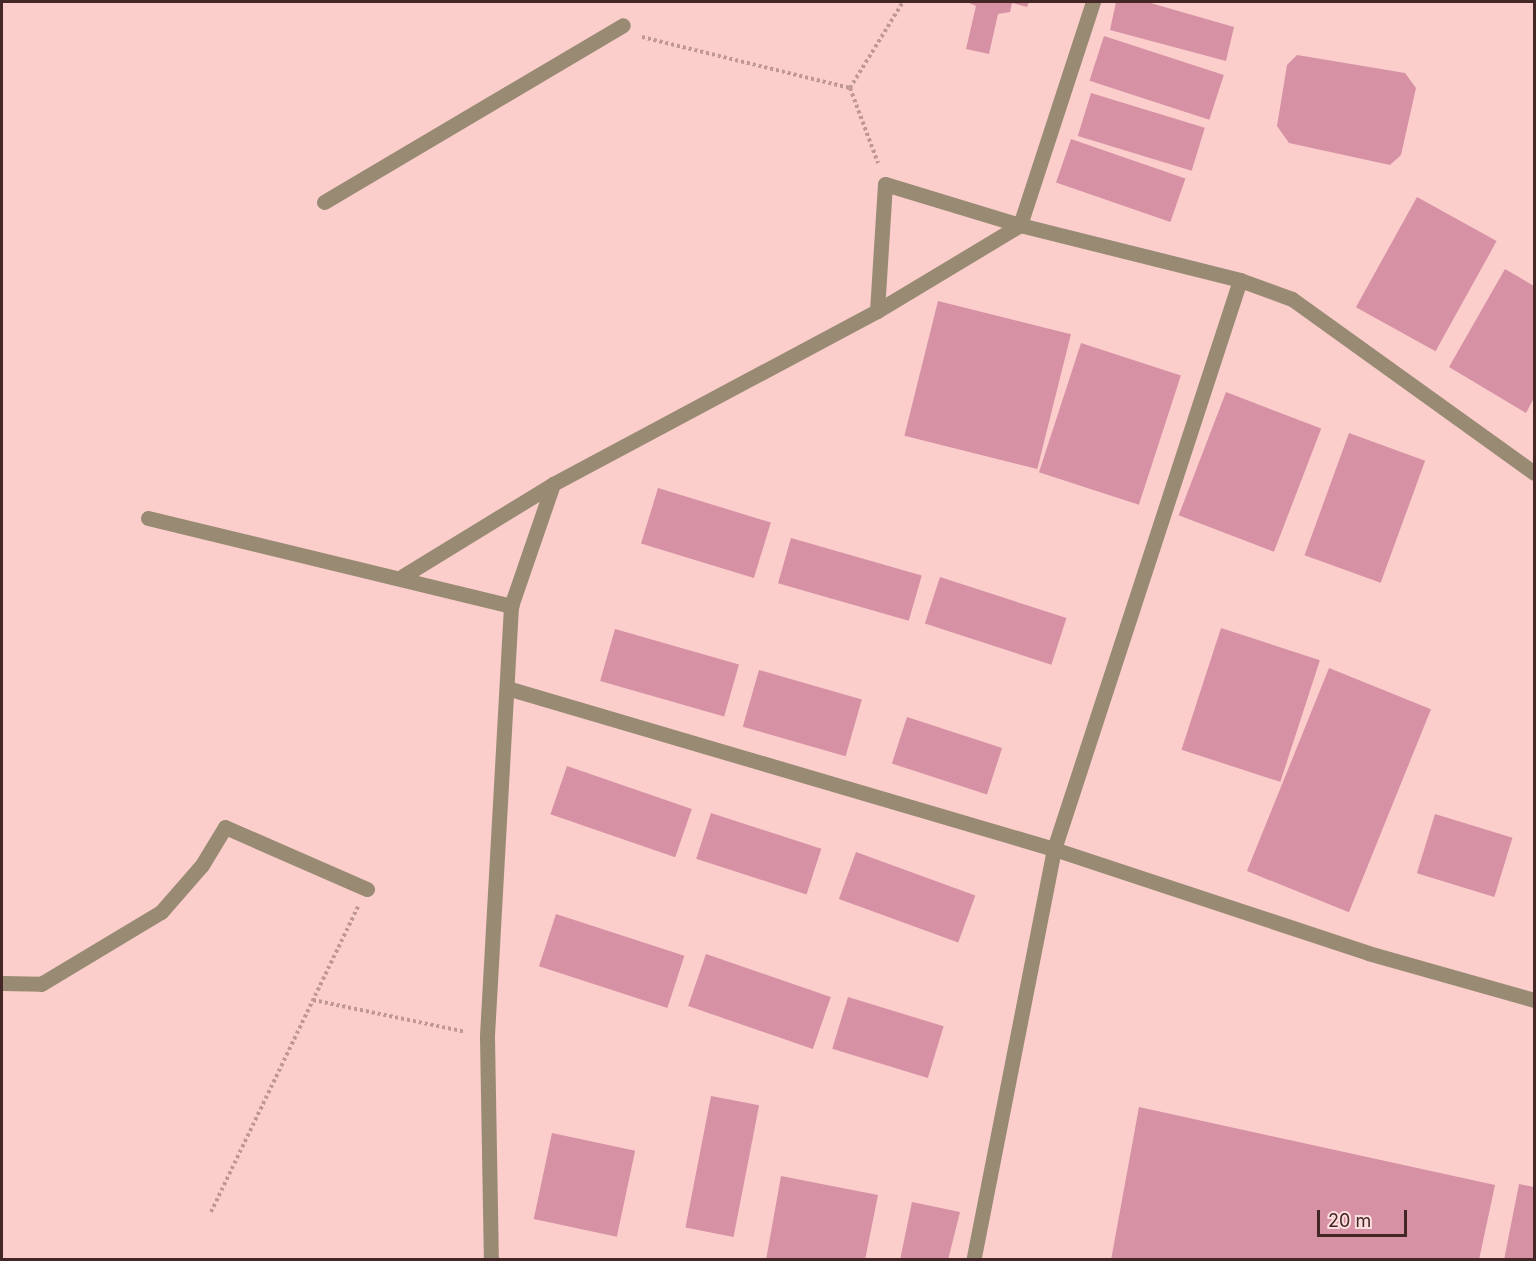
<!DOCTYPE html>
<html>
<head>
<meta charset="utf-8">
<style>
	body { margin:0 }
	#map { position:relative; width:1536px; height:1261px; overflow:hidden; background:#fbcecc; font-family:Inter,sans-serif }
	div>[style] { position:absolute }
	[style*='--x'] { left:calc(var(--x)*1px); top:calc(var(--y)*1px); width:calc(var(--w)*1px); rotate:calc(var(--a)*1deg) }
	.building>* { inset:0; background:#d691a5; transform-origin:0 0 }
	.path>* { height:4px; margin-top:-2px; transform-origin:0; background:repeating-linear-gradient(90deg,#bf9896 0 3px,transparent 0 6px) }
	.minor>* { height:15px; margin:-7.5px; padding:0 7.5px; transform-origin:7.5px; border-radius:7.5px; background:#998b73 }
	span { translate:-50% -50%; white-space:nowrap; text-align:center; line-height:1.15; -webkit-text-stroke:4.5px #fedfde; paint-order:stroke }
	.frame { position:absolute; inset:0; border:3px solid #432726; pointer-events:none }
	.scale { position:absolute; left:1317px; top:1210px; width:90px; height:27px; box-sizing:border-box; border:3px solid #432726; border-top:0; padding-left:8px; font-size:18px; line-height:21px; white-space:nowrap; color:#432726; -webkit-text-stroke:4px #fedfde; paint-order:stroke }
</style>
</head>
<body>
<div id="map">
	<div class="building">
		<div style="clip-path:polygon(967px 2px,1029px 2px,1027px 7px,1012px 3px,1010px 12px,998px 14px,989px 54px,966px 49px,976px 6px)"></div>
		<div style="clip-path:polygon(1116px 2px,1147px 2px,1234px 27px,1226px 61px,1110px 30px)"></div>
		<div style="left:1104px;top:36px;width:126px;height:47px;rotate:18deg"></div>
		<div style="clip-path:polygon(1297px 55px,1405px 73px,1416px 88px,1401px 155px,1390px 165px,1289px 143px,1277px 126px,1287px 65px)"></div>
		<div style="left:1091px;top:93px;width:119px;height:45px;rotate:17deg"></div>
		<div style="left:1071px;top:139px;width:121px;height:46px;rotate:19deg"></div>
		<div style="left:1417px;top:197px;width:91px;height:126px;rotate:29deg"></div>
		<div style="clip-path:polygon(1505px 269px,1534px 286px,1534px 398px,1526px 413px,1449px 367px)"></div>
		<div style="left:938px;top:301px;width:137px;height:139px;rotate:14deg"></div>
		<div style="left:1081px;top:343px;width:105px;height:136px;rotate:18deg"></div>
		<div style="left:1226px;top:392px;width:102px;height:132px;rotate:21deg"></div>
		<div style="left:1349px;top:433px;width:81px;height:130px;rotate:20deg"></div>
		<div style="left:658px;top:488px;width:118px;height:58px;rotate:17deg"></div>
		<div style="left:791px;top:538px;width:136px;height:47px;rotate:16deg"></div>
		<div style="left:940px;top:577px;width:133px;height:49px;rotate:18deg"></div>
		<div style="left:1221px;top:628px;width:104px;height:128px;rotate:18deg"></div>
		<div style="left:615px;top:629px;width:129px;height:54px;rotate:16deg"></div>
		<div style="left:1329px;top:668px;width:110px;height:219px;rotate:22deg"></div>
		<div style="left:759px;top:670px;width:107px;height:59px;rotate:16deg"></div>
		<div style="left:907px;top:717px;width:100px;height:49px;rotate:18deg"></div>
		<div style="left:567px;top:766px;width:132px;height:51px;rotate:19deg"></div>
		<div style="left:711px;top:813px;width:116px;height:48px;rotate:18deg"></div>
		<div style="left:1435px;top:814px;width:81px;height:62px;rotate:17deg"></div>
		<div style="left:856px;top:852px;width:127px;height:50px;rotate:20deg"></div>
		<div style="left:556px;top:914px;width:135px;height:55px;rotate:18deg"></div>
		<div style="left:706px;top:954px;width:132px;height:55px;rotate:19deg"></div>
		<div style="left:848px;top:997px;width:100px;height:54px;rotate:17deg"></div>
		<div style="left:711px;top:1096px;width:49px;height:134px;rotate:11deg"></div>
		<div style="clip-path:polygon(1139px 1107px,1495px 1185px,1479px 1260px,1111px 1260px)"></div>
		<div style="left:552px;top:1133px;width:85px;height:88px;rotate:12deg"></div>
		<div style="clip-path:polygon(781px 1176px,878px 1195px,865px 1260px,766px 1260px)"></div>
		<div style="clip-path:polygon(1519px 1184px,1534px 1187px,1534px 1260px,1504px 1260px)"></div>
		<div style="clip-path:polygon(912px 1202px,960px 1212px,948px 1260px,900px 1260px)"></div>
	</div>
	<div class="path">
		<div style="--x:642;--y:37;--w:214;--a:13.8"></div>
		<div style="--x:850;--y:88;--w:80;--a:69.5"></div>
		<div style="--x:850;--y:88;--w:101;--a:-58.4"></div>
		<div style="--x:313;--y:1000;--w:156;--a:11.8"></div>
		<div style="--x:211;--y:1212;--w:339;--a:-64.3"></div>
	</div>
	<div class="minor">
		<div style="--x:324;--y:202;--w:347;--a:-30.6"></div>
		<div style="--x:1240;--y:280;--w:599;--a:108.1"></div>
		<div style="--x:1054;--y:849;--w:331;--a:18.3"></div>
		<div style="--x:1368;--y:953;--w:173;--a:15.8"></div>
		<div style="--x:877;--y:311;--w:127;--a:-86.4"></div>
		<div style="--x:885;--y:184;--w:141;--a:16.9"></div>
		<div style="--x:1020;--y:225;--w:227;--a:14"></div>
		<div style="--x:1240;--y:280;--w:55;--a:20.1"></div>
		<div style="--x:1292;--y:299;--w:298;--a:35.7"></div>
		<div style="--x:148;--y:518;--w:374;--a:13.6"></div>
		<div style="--x:511;--y:606;--w:432;--a:93.2"></div>
		<div style="--x:487;--y:1037;--w:223;--a:89"></div>
		<div style="--x:403;--y:576;--w:176;--a:-31.5"></div>
		<div style="--x:553;--y:484;--w:367;--a:-28.1"></div>
		<div style="--x:877;--y:311;--w:167;--a:-31"></div>
		<div style="--x:1020;--y:225;--w:235;--a:-71.9"></div>
		<div style="--x:511;--y:606;--w:129;--a:-71"></div>
		<div style="--x:507;--y:688;--w:570;--a:16.4"></div>
		<div style="--x:1054;--y:849;--w:419;--a:101.1"></div>
		<div style="--x:2;--y:983;--w:39;--a:1"></div>
		<div style="--x:41;--y:984;--w:140;--a:-31"></div>
		<div style="--x:161;--y:912;--w:62;--a:-48.9"></div>
		<div style="--x:202;--y:865;--w:44;--a:-58.8"></div>
		<div style="--x:225;--y:827;--w:155;--a:23.6"></div>
	</div>
	<div class="frame"></div>
	<div class="scale">20 m</div>
</div>
</body>
</html>
